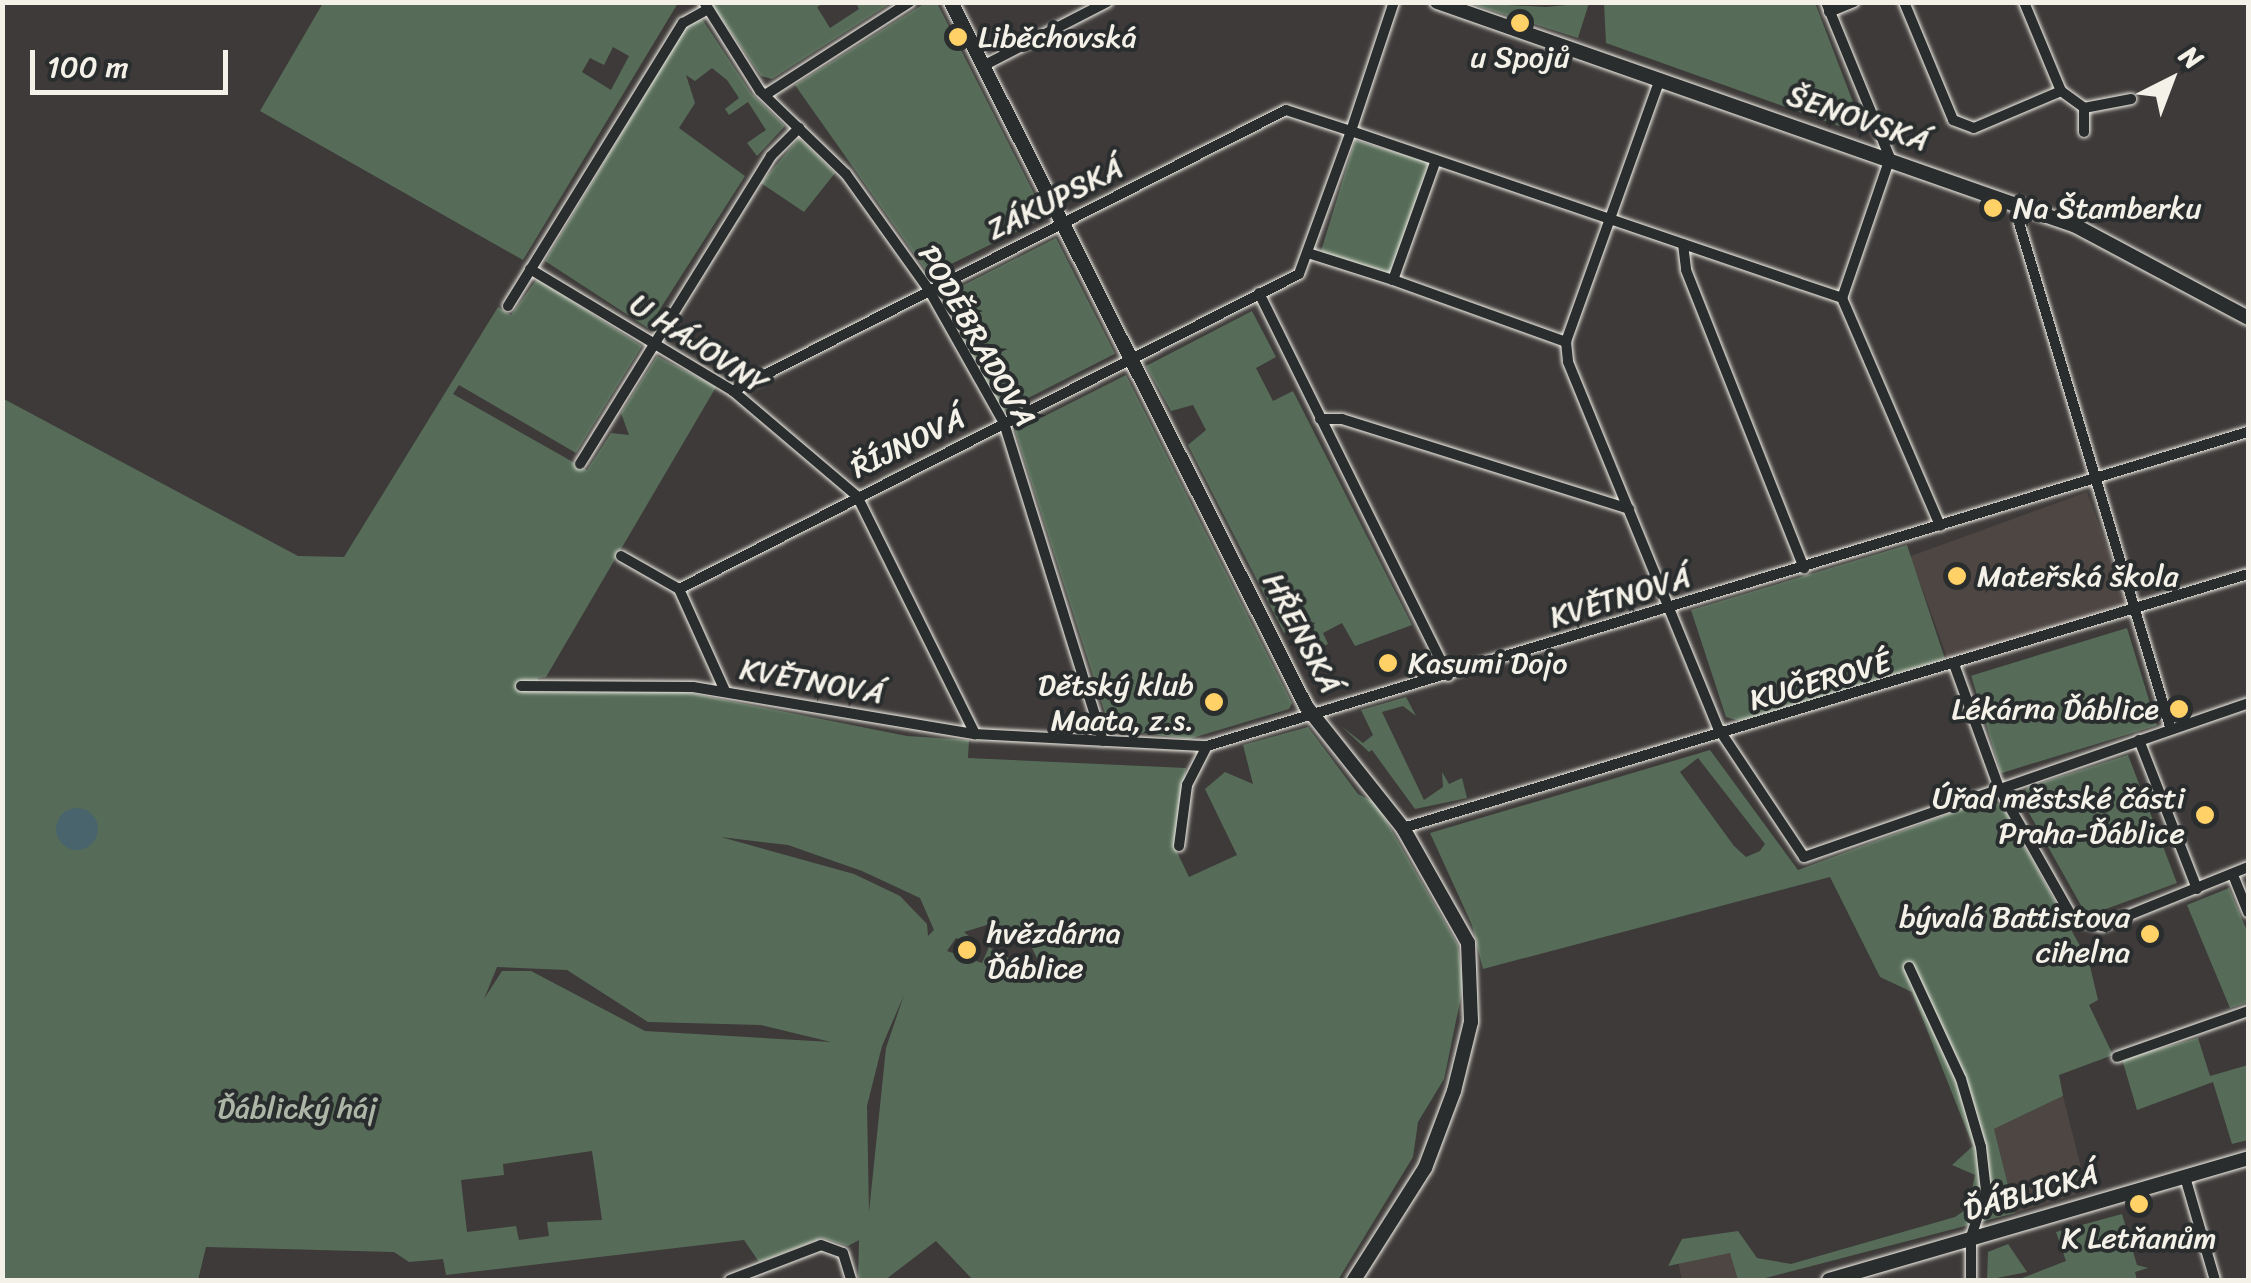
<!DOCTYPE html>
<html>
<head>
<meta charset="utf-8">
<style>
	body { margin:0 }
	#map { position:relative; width:2251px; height:1283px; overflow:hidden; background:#3d3a39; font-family:Sriracha,sans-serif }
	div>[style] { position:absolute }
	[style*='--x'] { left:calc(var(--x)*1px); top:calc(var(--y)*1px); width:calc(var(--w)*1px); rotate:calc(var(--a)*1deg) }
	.built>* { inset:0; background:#4d4643; transform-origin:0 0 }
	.green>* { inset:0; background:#566c58; transform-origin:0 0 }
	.water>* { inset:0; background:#49646d }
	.round { border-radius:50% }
	.roads { filter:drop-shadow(0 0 2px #f4f1e8) drop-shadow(0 0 2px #f4f1e8) }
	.street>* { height:10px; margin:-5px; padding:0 5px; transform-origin:5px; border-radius:5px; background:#2a2d2e }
	.secondary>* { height:14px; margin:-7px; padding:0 7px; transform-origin:7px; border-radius:7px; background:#2a2d2e }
	.dots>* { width:28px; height:28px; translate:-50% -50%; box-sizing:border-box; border:5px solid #2a2d2e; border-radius:50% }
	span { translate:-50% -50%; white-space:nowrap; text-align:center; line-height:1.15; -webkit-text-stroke:8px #2a2d2e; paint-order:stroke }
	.poi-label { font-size:30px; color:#f4f1e8 }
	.left { translate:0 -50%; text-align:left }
	.right { translate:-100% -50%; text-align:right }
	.street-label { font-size:30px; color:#f4f1e8 }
	.park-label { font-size:30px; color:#adb5a7 }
	.frame { position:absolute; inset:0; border:5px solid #f4f1e8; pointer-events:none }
	.north { position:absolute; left:2121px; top:30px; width:100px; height:100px; -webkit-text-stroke:8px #2a2d2e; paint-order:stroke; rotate:42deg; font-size:28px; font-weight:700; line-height:40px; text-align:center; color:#f4f1e8 }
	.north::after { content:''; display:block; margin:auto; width:35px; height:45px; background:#f4f1e8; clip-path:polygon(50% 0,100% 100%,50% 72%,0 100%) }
	.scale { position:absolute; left:30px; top:50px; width:198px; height:45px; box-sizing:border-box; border:5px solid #f4f1e8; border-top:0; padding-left:12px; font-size:30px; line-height:35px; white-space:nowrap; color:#f4f1e8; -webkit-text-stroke:8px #2a2d2e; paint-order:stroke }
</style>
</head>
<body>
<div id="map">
	<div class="built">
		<div style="left:2087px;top:492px;width:118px;height:188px;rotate:70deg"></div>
		<div style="clip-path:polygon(2063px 1096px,2087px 1191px,2015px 1213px,1994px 1129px)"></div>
		<div style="clip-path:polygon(1731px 1253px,1738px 1280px,1682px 1280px,1678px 1261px)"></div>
	</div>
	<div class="green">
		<div style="clip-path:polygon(evenodd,642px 2px,678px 3px,523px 260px,260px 111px,323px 3px,642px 2px,613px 47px,629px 56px,611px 90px,582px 72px,590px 58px,604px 65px,613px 47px)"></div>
		<div style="clip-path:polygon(711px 3px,824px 3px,817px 7px,830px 28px,859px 9px,856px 3px,891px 3px,772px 79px,761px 76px)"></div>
		<div style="clip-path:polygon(925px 3px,937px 3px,1046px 217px,929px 275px,795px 85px)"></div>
		<div style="clip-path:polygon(1468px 3px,1546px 7px,1589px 3px,1578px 38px)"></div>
		<div style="clip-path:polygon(1604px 3px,1815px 3px,1858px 115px,1839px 126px,1606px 43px)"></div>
		<div style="clip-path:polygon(702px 19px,751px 93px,785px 126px,757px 156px,747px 143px,766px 130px,748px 102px,729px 115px,725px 109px,739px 98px,727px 80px,712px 68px,695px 81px,686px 75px,695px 103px,679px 128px,745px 176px,648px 328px,545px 261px,687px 25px)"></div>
		<div style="clip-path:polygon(799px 138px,835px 173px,804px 212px,761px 183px)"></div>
		<div style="left:1355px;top:140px;width:77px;height:117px;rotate:17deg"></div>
		<div style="left:1056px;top:238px;width:130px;height:128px;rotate:63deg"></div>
		<div style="clip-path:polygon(evenodd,537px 279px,642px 346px,576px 453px,459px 385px,453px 394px,587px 470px,611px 433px,629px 435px,621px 413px,657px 356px,716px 387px,546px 677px,538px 678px,540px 687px,670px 689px,907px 736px,969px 740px,968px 758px,1186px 768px,1175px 848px,1189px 877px,1237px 855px,1205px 789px,1225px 772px,1253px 784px,1243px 745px,1308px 727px,1358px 794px,1376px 803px,1458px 945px,1463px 987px,1444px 1079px,1418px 1122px,1413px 1157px,1338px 1280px,973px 1280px,936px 1241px,885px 1280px,858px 1280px,859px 1240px,848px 1246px,822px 1238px,759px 1262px,744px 1240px,446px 1275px,443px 1259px,409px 1262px,394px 1252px,206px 1247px,198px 1280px,3px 1280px,2px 398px,298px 556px,344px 557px,498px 307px,511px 315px,537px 279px,721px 837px,788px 845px,862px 871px,920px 898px,934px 930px,928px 936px,927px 924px,900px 896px,854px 874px,721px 837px,537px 279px,990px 924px,1028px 940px,1040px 964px,1023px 966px,989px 947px,982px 963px,947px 951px,956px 938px,980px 946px,964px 932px,990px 924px,537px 279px,497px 967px,567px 970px,648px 1022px,761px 1025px,831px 1042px,645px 1031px,531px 971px,502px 971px,484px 999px,497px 967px,537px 279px,904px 995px,886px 1048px,869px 1212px,867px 1106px,882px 1046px,904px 995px,537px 279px,592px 1151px,602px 1220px,547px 1222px,549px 1236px,519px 1240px,516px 1226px,467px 1232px,461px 1180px,504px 1175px,503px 1164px,592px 1151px)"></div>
		<div style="clip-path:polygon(1252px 311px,1276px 357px,1256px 368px,1273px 401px,1293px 391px,1412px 625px,1355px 646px,1342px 623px,1323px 633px,1328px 644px,1301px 656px,1298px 650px,1317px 641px,1312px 624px,1284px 633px,1188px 445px,1206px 430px,1193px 405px,1171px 411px,1146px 366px)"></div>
		<div style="clip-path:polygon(1126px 375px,1292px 703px,1289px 709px,1189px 739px,1110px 729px,1015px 431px)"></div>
		<div style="clip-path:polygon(1907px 545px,1945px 659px,1740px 721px,1726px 717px,1691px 610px)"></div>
		<div style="left:2127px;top:628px;width:102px;height:163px;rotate:73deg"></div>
		<div style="clip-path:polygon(1406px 697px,1416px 716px,1403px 706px,1382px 712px,1424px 800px,1443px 787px,1442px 772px,1449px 784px,1462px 778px,1467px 798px,1415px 809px,1372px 750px,1369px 752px,1341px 726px,1363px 743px,1373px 735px,1361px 710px)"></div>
		<div style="clip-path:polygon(evenodd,1710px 750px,1798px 870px,1983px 801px,2001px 804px,2089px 962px,2098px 1000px,2089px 1005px,2113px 1055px,2059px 1075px,2063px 1096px,1994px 1129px,2015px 1213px,1758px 1280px,1738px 1280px,1730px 1253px,1668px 1266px,1682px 1239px,1738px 1231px,1757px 1258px,1791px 1264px,1955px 1217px,1968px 1208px,1975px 1175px,1952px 1165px,1973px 1146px,1912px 992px,1880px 977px,1830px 877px,1483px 969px,1472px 925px,1430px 833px,1710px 750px,1698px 758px,1765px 844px,1760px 851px,1746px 857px,1734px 846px,1680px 772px,1698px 758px)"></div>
		<div style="clip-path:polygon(2128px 755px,2177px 883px,2095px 913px,2083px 909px,2020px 797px,2028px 787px)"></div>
		<div style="clip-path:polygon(2229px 888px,2248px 933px,2248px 1002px,2230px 1008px,2187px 905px)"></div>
		<div style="clip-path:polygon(2198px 1038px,2210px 1076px,2248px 1065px,2248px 1140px,2232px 1144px,2213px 1082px,2137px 1110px,2122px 1059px)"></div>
		<div style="clip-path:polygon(2122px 1214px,2137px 1265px,2148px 1268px,2135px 1272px,2137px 1280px,2017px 1280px,2066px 1261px,2056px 1232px)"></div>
		<div style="clip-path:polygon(2008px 1244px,2027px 1272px,1987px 1280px,1988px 1252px)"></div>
	</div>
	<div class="water">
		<div class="round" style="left:56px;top:808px;width:42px;height:42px"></div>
	</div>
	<div class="roads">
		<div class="street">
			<div style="--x:704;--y:2;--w:105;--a:57.8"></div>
			<div style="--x:760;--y:91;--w:120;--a:44"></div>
			<div style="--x:846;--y:174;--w:143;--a:54.4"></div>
			<div style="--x:929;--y:290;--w:153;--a:60.6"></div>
			<div style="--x:1004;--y:423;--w:333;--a:72.7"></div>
			<div style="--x:1826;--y:2;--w:169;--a:67.7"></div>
			<div style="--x:1890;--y:158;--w:148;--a:108.9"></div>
			<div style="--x:1842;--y:298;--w:248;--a:66.7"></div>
			<div style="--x:1904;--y:2;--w:128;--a:67.4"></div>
			<div style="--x:1953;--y:120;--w:22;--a:21"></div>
			<div style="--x:1974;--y:128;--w:95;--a:-23"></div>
			<div style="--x:2061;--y:91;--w:96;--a:-112.6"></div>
			<div style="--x:1829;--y:12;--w:27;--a:-22"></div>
			<div style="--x:983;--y:66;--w:140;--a:-27.3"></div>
			<div style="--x:1660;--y:79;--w:279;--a:109.7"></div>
			<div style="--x:1566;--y:342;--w:20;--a:84"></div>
			<div style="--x:1568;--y:362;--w:396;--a:67.7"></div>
			<div style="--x:1718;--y:728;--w:155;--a:56.3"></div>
			<div style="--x:1804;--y:857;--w:470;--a:-19.1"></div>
			<div style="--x:2061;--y:91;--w:29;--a:36"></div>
			<div style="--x:2084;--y:108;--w:24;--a:90"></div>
			<div style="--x:765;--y:95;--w:172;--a:-32.7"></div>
			<div style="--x:2084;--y:108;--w:48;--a:-10.8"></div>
			<div style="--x:2019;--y:223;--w:529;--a:73.31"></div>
			<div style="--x:1683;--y:244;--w:26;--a:83"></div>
			<div style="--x:1686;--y:270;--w:321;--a:68.4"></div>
			<div style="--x:1311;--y:254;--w:86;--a:17.6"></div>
			<div style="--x:1393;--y:280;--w:127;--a:-70.3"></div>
			<div style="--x:530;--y:269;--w:237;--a:31"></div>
			<div style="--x:733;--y:391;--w:162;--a:40.3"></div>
			<div style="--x:857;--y:496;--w:266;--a:63.6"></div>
			<div style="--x:1393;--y:280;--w:184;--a:19.7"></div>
			<div style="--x:1259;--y:293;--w:427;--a:63.7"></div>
			<div style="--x:508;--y:306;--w:333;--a:-58.3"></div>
			<div style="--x:683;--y:23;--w:26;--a:-29"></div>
			<div style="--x:733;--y:391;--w:620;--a:-26.94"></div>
			<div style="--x:1286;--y:110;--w:68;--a:17.9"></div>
			<div style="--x:1351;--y:131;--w:136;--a:-71.6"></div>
			<div style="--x:1320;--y:419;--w:22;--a:0"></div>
			<div style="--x:1342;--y:419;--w:301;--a:17.4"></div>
			<div style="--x:580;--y:464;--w:362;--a:-58.2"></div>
			<div style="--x:771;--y:156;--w:40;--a:-45"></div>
			<div style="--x:621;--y:556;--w:67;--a:29.6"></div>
			<div style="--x:679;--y:589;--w:112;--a:65.7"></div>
			<div style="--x:679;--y:589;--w:695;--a:-26.93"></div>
			<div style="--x:1299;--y:274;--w:152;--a:-70"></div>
			<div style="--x:1351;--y:131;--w:519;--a:18.78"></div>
			<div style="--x:1955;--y:667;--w:129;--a:70"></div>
			<div style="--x:1999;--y:788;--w:150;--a:60.5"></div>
			<div style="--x:2073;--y:919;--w:30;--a:14"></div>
			<div style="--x:2102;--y:926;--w:157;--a:-22"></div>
			<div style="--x:521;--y:686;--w:172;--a:0.3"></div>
			<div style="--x:693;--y:687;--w:286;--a:9.5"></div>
			<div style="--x:975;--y:734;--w:232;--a:3"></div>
			<div style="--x:1207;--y:746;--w:1087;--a:-16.79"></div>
			<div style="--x:2139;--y:740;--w:160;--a:68.7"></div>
			<div style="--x:1403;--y:828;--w:882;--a:-16.73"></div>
			<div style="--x:1179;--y:846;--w:62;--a:-82.5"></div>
			<div style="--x:1187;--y:785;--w:44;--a:-62.9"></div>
			<div style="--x:2233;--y:875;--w:40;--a:68"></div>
			<div style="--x:1909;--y:967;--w:123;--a:65.1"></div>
			<div style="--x:1961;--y:1079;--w:71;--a:73.6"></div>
			<div style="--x:1981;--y:1147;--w:44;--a:83.5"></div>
			<div style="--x:1986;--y:1191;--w:48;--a:108.1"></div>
			<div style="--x:1971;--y:1237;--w:43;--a:90"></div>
			<div style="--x:2117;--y:1057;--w:139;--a:-19.3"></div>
			<div style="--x:2185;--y:1177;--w:107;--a:73.8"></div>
			<div style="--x:730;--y:1280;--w:97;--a:-21"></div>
			<div style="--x:821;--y:1245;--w:23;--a:20"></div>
			<div style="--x:843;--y:1253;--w:28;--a:73"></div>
		</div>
		<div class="secondary">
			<div style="--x:951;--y:2;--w:788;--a:63.24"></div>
			<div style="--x:1306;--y:706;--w:156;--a:51.5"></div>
			<div style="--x:1403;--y:828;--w:132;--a:60.5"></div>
			<div style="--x:1468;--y:943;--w:79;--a:87.8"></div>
			<div style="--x:1471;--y:1022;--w:71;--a:103.8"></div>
			<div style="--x:1454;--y:1091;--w:82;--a:110.6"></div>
			<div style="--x:1425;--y:1168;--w:133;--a:122.4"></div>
			<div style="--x:1437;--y:2;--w:677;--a:19.32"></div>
			<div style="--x:2076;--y:226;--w:195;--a:28.1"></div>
			<div style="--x:1829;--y:1280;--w:436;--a:-16.2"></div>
		</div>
	</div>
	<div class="dots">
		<div style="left:1520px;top:23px;background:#ffd166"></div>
		<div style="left:958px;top:37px;background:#ffd166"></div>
		<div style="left:1993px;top:208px;background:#ffd166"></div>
		<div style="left:1957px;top:576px;background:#ffd166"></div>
		<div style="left:1388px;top:663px;background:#ffd166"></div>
		<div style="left:1214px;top:702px;background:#ffd166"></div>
		<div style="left:2179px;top:709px;background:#ffd166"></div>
		<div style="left:2205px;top:815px;background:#ffd166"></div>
		<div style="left:2150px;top:934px;background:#ffd166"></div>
		<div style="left:967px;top:950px;background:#ffd166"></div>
		<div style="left:2139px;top:1204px;background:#ffd166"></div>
	</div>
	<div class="poi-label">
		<span class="left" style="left:978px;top:37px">Liběchovská</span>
		<span style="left:1520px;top:57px">u Spojů</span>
		<span class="left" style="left:2013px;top:208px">Na Štamberku</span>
		<span class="left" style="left:1977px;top:576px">Mateřská škola</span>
		<span class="left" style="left:1408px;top:663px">Kasumi Dojo</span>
		<span class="right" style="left:1194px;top:702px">Dětský klub<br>Maata, z.s.</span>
		<span class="right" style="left:2159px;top:709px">Lékárna Ďáblice</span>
		<span class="right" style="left:2185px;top:815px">Úřad městské části<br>Praha-Ďáblice</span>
		<span class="right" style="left:2130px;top:934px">bývalá Battistova<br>cihelna</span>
		<span class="left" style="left:987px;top:950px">hvězdárna<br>Ďáblice</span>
		<span style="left:2139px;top:1238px">K Letňanům</span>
	</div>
	<div class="street-label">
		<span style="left:1858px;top:118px;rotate:19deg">ŠENOVSKÁ</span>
		<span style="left:1055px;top:199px;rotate:-27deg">ZÁKUPSKÁ</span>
		<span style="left:977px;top:336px;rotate:60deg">PODĚBRADOVA</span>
		<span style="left:699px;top:344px;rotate:33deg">U HÁJOVNY</span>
		<span style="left:908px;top:443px;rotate:-26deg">ŘÍJNOVÁ</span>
		<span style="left:1620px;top:597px;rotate:-17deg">KVĚTNOVÁ</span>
		<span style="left:1302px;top:633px;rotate:62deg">HŘENSKÁ</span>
		<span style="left:812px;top:681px;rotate:10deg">KVĚTNOVÁ</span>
		<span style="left:1820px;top:681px;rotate:-16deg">KUČEROVÉ</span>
		<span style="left:2031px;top:1192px;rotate:-16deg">ĎÁBLICKÁ</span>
	</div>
	<div class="park-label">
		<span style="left:297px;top:1108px">Ďáblický háj</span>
	</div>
	<div class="frame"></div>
	<div class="north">N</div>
	<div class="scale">100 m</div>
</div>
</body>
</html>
